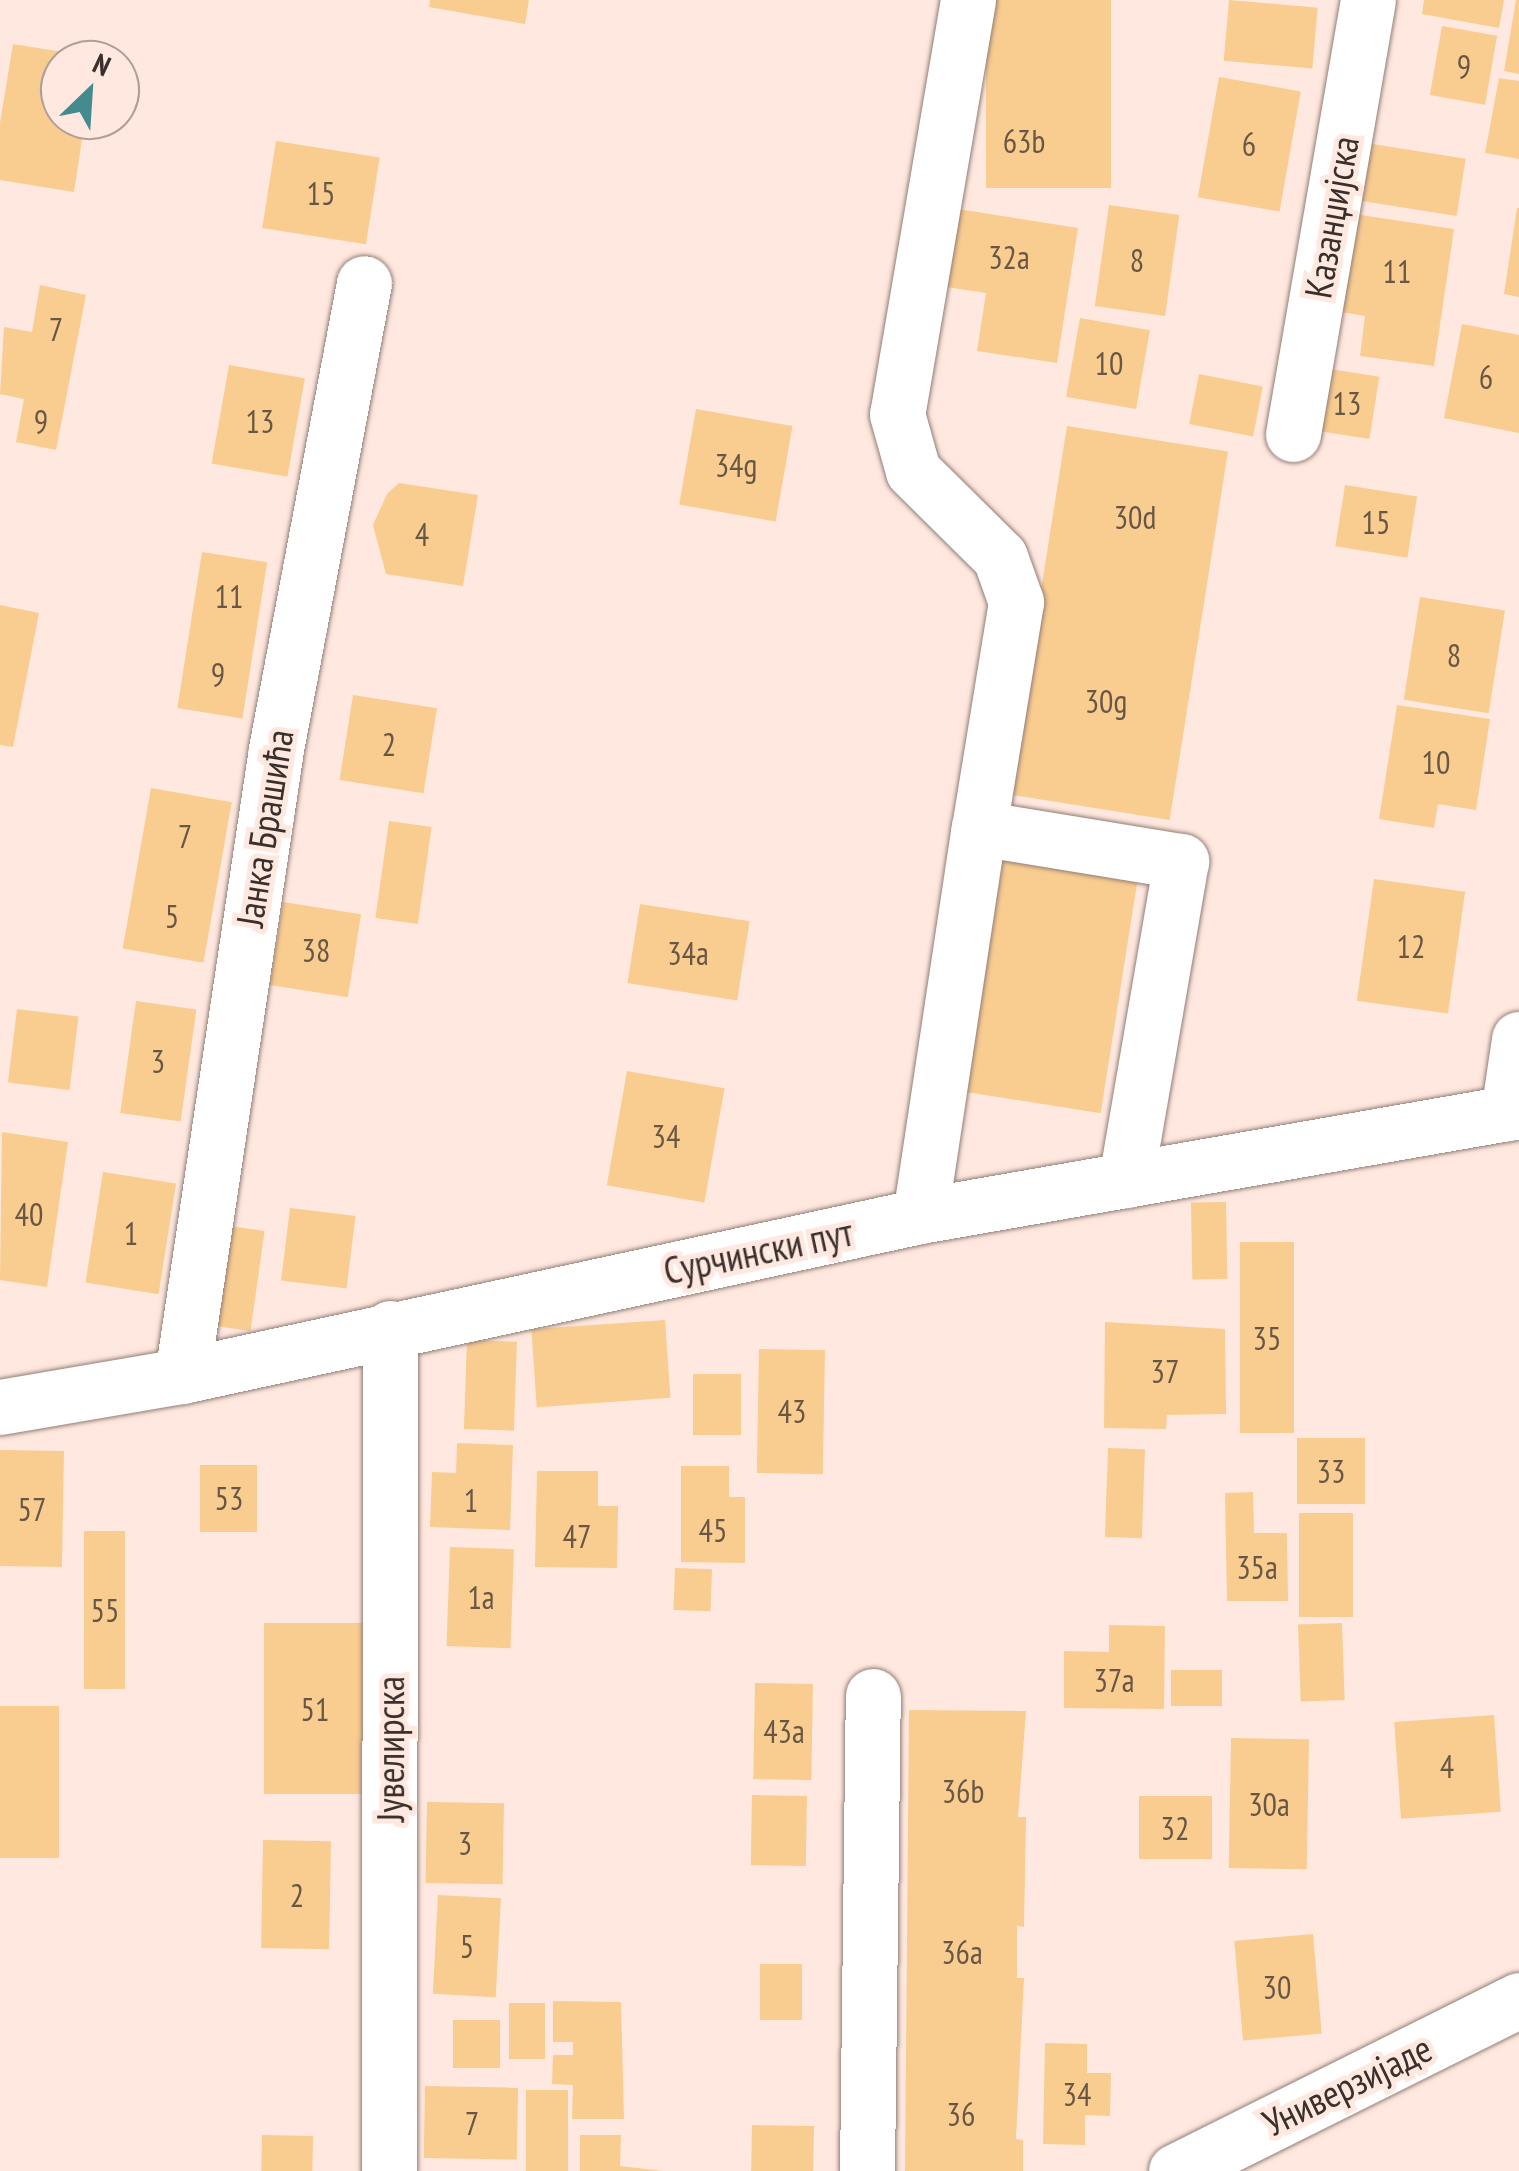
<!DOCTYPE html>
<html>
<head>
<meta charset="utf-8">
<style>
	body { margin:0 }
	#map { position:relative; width:1519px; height:2171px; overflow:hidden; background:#ffe8df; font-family:"PT Sans Narrow",sans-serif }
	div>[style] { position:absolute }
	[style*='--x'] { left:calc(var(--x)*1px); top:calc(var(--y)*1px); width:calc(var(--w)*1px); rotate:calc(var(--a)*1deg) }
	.building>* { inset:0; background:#f9cd90; transform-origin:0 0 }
	.roads { filter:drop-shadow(0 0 2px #927e76) drop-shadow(0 0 2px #927e76) }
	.minor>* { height:55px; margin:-27.5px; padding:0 27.5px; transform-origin:27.5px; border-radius:27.5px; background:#fff }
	span { translate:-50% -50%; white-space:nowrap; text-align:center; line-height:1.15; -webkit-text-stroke:10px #ffe8df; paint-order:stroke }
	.number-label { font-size:32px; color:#695746 }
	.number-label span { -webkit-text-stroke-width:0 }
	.street-label { font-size:38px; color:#39302d }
	.north { position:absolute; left:40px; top:40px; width:100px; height:100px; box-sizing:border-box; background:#ffe8df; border:2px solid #b09e98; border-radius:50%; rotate:25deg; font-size:28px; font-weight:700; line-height:40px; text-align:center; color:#39302d }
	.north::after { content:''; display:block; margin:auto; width:35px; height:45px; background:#438b8f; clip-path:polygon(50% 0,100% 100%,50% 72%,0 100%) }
</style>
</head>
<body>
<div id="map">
	<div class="building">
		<div style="clip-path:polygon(430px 0,529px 0,525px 24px,429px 7px)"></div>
		<div style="left:986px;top:0;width:125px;height:188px"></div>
		<div style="left:1229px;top:0;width:89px;height:61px;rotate:5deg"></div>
		<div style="clip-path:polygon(1424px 0,1504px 0,1499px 28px,1422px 14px)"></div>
		<div style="clip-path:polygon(1516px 0,1519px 0,1519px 74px,1504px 71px)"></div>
		<div style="left:1442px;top:26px;width:56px;height:70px;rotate:10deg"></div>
		<div style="clip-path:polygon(13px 44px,101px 58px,60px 60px,60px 120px,85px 120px,74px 192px,0 180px,0 123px)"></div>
		<div style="left:1219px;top:77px;width:83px;height:122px;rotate:10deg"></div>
		<div style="clip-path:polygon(1499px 78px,1519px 81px,1519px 159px,1485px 153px)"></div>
		<div style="left:276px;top:141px;width:105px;height:88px;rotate:9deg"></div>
		<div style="left:1360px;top:142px;width:107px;height:58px;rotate:9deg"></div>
		<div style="left:1109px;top:205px;width:71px;height:102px;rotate:8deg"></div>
		<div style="clip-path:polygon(952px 208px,1078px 228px,1057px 363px,977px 351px,986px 293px,940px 286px)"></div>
		<div style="clip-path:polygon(1517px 208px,1519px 208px,1519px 297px,1504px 294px)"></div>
		<div style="clip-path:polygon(1354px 214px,1454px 229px,1434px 366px,1360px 356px,1365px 316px,1341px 312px)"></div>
		<div style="clip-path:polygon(40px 285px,86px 295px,56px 450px,16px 442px,24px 399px,0 394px,4px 327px,32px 332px)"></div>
		<div style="left:1080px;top:318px;width:71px;height:80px;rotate:10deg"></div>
		<div style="clip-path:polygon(1462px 324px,1519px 335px,1519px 433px,1444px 418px)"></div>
		<div style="left:229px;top:365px;width:77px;height:100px;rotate:10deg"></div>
		<div style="left:1324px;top:368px;width:56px;height:63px;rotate:9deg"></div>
		<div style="left:1199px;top:374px;width:65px;height:51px;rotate:11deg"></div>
		<div style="left:696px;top:409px;width:98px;height:97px;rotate:10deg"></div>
		<div style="left:1067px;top:426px;width:163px;height:373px;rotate:9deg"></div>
		<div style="clip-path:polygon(399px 483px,478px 495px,463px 586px,386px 574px,373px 525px,387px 494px)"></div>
		<div style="left:1345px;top:485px;width:73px;height:62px;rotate:9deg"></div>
		<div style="left:202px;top:552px;width:66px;height:158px;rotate:9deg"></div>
		<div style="left:1420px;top:597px;width:86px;height:104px;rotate:9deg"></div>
		<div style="clip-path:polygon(0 605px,39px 613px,13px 747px,0 745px)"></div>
		<div style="left:353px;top:695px;width:85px;height:86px;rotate:9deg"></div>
		<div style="clip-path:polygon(1397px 705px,1490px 719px,1476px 810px,1438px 804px,1434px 828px,1379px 819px)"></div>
		<div style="left:151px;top:788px;width:82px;height:163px;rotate:10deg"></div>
		<div style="left:389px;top:821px;width:43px;height:98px;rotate:8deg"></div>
		<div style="left:1005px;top:848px;width:136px;height:247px;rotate:9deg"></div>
		<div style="left:1374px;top:879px;width:92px;height:123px;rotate:8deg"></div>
		<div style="left:283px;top:902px;width:79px;height:84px;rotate:9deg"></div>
		<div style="left:640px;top:904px;width:111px;height:80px;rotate:9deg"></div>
		<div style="left:136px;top:1001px;width:61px;height:113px;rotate:8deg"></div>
		<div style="left:17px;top:1009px;width:62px;height:74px;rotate:7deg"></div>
		<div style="left:627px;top:1071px;width:99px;height:116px;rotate:10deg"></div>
		<div style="clip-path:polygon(2px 1132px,68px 1142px,47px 1287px,0 1280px)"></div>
		<div style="left:103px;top:1172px;width:74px;height:112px;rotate:9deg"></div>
		<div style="left:1226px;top:1202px;width:77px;height:35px;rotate:89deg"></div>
		<div style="left:290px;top:1208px;width:66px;height:73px;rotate:7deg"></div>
		<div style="left:222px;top:1225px;width:43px;height:101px;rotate:8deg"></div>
		<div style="left:1240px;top:1242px;width:54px;height:191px"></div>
		<div style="left:665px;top:1320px;width:78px;height:134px;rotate:86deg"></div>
		<div style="clip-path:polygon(1105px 1322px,1225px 1329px,1226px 1414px,1167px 1415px,1166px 1429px,1104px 1428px)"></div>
		<div style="left:467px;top:1340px;width:50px;height:89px;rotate:2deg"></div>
		<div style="left:759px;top:1349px;width:66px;height:124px;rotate:1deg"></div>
		<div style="left:693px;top:1374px;width:48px;height:61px"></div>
		<div style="left:1297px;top:1438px;width:68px;height:66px"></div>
		<div style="clip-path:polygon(457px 1443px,513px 1445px,510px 1530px,430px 1527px,432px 1472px,456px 1473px)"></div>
		<div style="left:1108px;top:1448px;width:37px;height:89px;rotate:2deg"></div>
		<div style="left:0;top:1450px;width:64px;height:116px;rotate:1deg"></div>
		<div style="left:200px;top:1465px;width:57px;height:67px"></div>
		<div style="clip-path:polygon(681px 1466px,729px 1466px,729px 1497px,745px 1497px,745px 1563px,681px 1562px)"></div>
		<div style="clip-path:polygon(537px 1471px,598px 1471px,598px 1506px,618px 1506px,617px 1568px,535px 1567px)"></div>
		<div style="clip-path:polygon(1253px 1492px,1254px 1533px,1287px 1533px,1288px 1601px,1227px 1601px,1225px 1493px)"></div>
		<div style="left:1299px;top:1513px;width:54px;height:104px"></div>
		<div style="left:84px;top:1531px;width:41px;height:158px"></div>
		<div style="left:450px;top:1547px;width:64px;height:99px;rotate:2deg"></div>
		<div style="left:675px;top:1568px;width:37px;height:42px;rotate:2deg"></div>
		<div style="left:264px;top:1623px;width:104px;height:171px"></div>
		<div style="left:1342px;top:1623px;width:77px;height:44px;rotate:88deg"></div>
		<div style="clip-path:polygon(1109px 1625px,1165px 1626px,1164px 1709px,1064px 1708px,1064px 1651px,1109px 1652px)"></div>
		<div style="left:1171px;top:1670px;width:51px;height:36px"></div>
		<div style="left:755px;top:1683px;width:58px;height:96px;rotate:1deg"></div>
		<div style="left:0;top:1706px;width:59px;height:152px"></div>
		<div style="clip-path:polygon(909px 1710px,1026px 1711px,1018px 1817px,1026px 1817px,1024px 1927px,1017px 1926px,1017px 1978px,1024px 1978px,1016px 2139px,1023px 2140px,1023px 2171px,905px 2171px)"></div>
		<div style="left:1494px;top:1715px;width:97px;height:100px;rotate:86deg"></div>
		<div style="left:1231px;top:1738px;width:78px;height:130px;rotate:1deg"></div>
		<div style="left:752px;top:1795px;width:55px;height:70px;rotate:1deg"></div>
		<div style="left:1139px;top:1796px;width:73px;height:63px"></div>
		<div style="left:427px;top:1802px;width:77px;height:81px;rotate:1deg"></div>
		<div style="left:263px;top:1840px;width:68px;height:108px;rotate:1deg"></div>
		<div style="left:438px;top:1895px;width:63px;height:99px;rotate:3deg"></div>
		<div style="left:1313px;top:1934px;width:100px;height:79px;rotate:85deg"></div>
		<div style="left:760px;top:1964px;width:42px;height:56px"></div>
		<div style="clip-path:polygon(553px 2001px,621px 2002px,624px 2119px,572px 2119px,573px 2085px,552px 2084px,553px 2055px,573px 2055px,573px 2042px,553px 2042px)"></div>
		<div style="left:509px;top:2003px;width:36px;height:56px"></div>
		<div style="left:453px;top:2020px;width:47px;height:48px"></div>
		<div style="clip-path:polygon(1045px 2043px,1087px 2044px,1087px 2073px,1111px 2073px,1110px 2116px,1085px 2115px,1085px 2145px,1043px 2144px)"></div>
		<div style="left:425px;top:2086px;width:93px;height:72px;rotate:1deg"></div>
		<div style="left:526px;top:2090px;width:42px;height:81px"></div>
		<div style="left:752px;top:2125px;width:62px;height:46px;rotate:1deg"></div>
		<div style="left:262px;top:2135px;width:51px;height:36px;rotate:1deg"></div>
		<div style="clip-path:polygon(580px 2135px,621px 2135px,620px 2166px,664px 2171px,580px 2171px)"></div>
	</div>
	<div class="roads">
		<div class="minor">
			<div style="--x:968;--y:0;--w:420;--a:99.7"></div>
			<div style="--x:897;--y:414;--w:59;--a:74.3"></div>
			<div style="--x:913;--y:471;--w:122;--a:44.7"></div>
			<div style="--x:1000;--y:557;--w:48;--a:70.4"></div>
			<div style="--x:1016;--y:602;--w:229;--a:99.3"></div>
			<div style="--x:1293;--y:434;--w:440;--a:-80.2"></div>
			<div style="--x:1508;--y:1113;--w:75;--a:-81.5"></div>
			<div style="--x:920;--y:1216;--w:392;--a:-81.4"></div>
			<div style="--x:979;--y:828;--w:205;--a:9.3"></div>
			<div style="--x:1181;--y:861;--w:324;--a:99.8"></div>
			<div style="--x:182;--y:1376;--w:634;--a:-81.47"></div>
			<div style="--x:276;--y:749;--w:474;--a:-79.3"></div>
			<div style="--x:0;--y:1407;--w:185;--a:-9.7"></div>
			<div style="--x:182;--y:1376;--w:755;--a:-12.23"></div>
			<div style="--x:920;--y:1216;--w:608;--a:-9.94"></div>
			<div style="--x:389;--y:2171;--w:843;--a:-89.93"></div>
			<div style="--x:867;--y:2171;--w:475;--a:-89.3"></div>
			<div style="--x:1176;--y:2171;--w:383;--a:-26.5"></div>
		</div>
	</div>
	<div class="number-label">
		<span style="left:1464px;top:66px">9</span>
		<span style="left:1024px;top:141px">63b</span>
		<span style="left:1249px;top:144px">6</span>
		<span style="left:321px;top:193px">15</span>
		<span style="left:1009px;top:257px">32a</span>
		<span style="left:1137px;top:260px">8</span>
		<span style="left:1397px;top:271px">11</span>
		<span style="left:56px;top:329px">7</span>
		<span style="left:1109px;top:363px">10</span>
		<span style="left:1486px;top:377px">6</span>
		<span style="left:1347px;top:403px">13</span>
		<span style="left:41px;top:421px">9</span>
		<span style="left:260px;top:421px">13</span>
		<span style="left:736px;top:465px">34g</span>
		<span style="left:1135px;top:517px">30d</span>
		<span style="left:1376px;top:522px">15</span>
		<span style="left:422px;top:534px">4</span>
		<span style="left:229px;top:596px">11</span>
		<span style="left:1454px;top:655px">8</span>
		<span style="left:218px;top:674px">9</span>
		<span style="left:1106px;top:701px">30g</span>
		<span style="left:389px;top:744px">2</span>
		<span style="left:1436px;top:762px">10</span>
		<span style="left:185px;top:836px">7</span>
		<span style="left:172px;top:916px">5</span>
		<span style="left:1411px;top:946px">12</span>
		<span style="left:316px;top:950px">38</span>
		<span style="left:688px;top:953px">34a</span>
		<span style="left:158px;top:1061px">3</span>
		<span style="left:666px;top:1136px">34</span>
		<span style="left:29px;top:1214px">40</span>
		<span style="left:131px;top:1233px">1</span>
		<span style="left:1267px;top:1338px">35</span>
		<span style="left:1165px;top:1371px">37</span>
		<span style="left:792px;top:1411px">43</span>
		<span style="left:1331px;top:1471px">33</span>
		<span style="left:229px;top:1498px">53</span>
		<span style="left:471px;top:1500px">1</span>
		<span style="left:32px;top:1509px">57</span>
		<span style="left:713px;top:1530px">45</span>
		<span style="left:577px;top:1536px">47</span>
		<span style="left:1257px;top:1567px">35a</span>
		<span style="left:481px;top:1597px">1a</span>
		<span style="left:105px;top:1610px">55</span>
		<span style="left:1114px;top:1680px">37a</span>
		<span style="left:315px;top:1709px">51</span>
		<span style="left:784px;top:1731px">43a</span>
		<span style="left:1447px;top:1766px">4</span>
		<span style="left:963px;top:1791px">36b</span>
		<span style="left:1269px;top:1804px">30a</span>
		<span style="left:1175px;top:1828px">32</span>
		<span style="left:465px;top:1843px">3</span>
		<span style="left:297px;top:1895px">2</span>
		<span style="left:467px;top:1946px">5</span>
		<span style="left:962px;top:1952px">36a</span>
		<span style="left:1277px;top:1987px">30</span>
		<span style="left:1077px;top:2094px">34</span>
		<span style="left:961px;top:2114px">36</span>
		<span style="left:472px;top:2123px">7</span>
	</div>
	<div class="street-label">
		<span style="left:1331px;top:217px;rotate:-80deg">Казанџијска</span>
		<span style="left:264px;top:828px;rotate:-81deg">Јанка Брашића</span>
		<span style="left:758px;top:1251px;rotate:-12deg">Сурчински пут</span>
		<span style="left:390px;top:1749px;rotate:-90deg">Јувелирска</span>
		<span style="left:1347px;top:2085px;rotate:-26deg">Универзијаде</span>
	</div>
	<div class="north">N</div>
</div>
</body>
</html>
